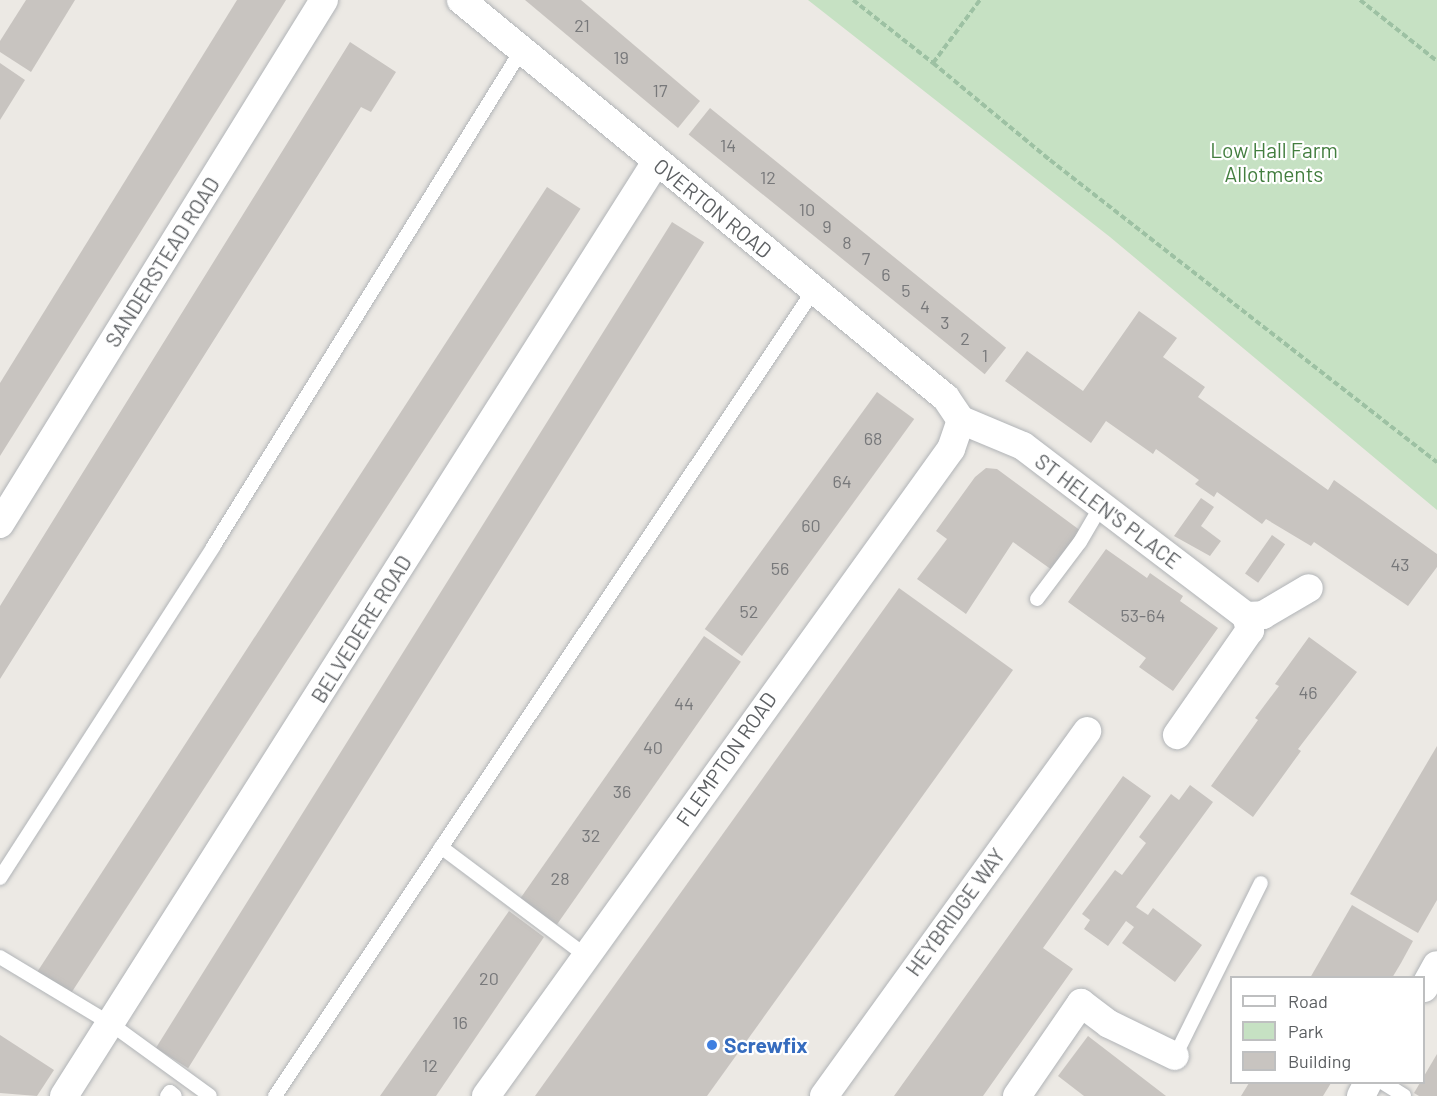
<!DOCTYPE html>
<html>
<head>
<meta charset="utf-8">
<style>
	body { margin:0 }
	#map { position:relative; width:1437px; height:1096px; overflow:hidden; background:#ece9e4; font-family:Barlow,sans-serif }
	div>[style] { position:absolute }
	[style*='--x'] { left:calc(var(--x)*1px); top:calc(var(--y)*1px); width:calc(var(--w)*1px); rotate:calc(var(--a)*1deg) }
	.green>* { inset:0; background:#c6e1c3 }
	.building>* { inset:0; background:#c8c4c0; transform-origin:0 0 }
	.path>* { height:4px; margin-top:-2px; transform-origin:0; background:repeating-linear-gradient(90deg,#9dc1a3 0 6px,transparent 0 9px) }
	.roads { filter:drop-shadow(0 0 2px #b1b4b7) drop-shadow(0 0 2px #b1b4b7) }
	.service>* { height:14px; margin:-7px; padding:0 7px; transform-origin:7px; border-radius:7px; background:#fff }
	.minor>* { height:28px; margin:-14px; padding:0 14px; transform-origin:14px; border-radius:14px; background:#fff }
	.dots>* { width:16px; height:16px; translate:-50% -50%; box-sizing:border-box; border:3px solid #fff; border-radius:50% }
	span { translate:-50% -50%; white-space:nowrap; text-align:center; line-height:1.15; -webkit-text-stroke:4.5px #fff; paint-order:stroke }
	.number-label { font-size:18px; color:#77787a }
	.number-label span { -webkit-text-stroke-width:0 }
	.park-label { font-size:21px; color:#437e3f }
	.street-label { font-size:21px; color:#5c5f62 }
	.shop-label { font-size:21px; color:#366cbe; font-weight:700 }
	.left { translate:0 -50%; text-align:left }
	.legend { position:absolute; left:1230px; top:976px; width:195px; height:108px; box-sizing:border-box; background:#fff; border:2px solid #bebfc0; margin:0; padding:8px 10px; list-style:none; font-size:18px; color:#5c5f62 }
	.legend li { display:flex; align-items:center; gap:12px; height:30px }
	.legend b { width:30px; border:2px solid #bebfc0 }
</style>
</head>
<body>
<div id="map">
	<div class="green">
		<div style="clip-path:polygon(808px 0,1437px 0,1437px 510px,1110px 237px)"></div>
	</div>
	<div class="building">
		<div style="clip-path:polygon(26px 0,75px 0,31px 72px,0 52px,0 41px)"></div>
		<div style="clip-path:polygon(237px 0,286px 0,0 456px,0 383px)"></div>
		<div style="clip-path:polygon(525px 0,581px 0,700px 101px,678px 128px)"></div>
		<div style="clip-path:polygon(350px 42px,396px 72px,371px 112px,361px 107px,0 679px,0 606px)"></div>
		<div style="clip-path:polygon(0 63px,25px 80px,0 120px)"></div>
		<div style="left:710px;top:108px;width:381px;height:34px;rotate:39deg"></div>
		<div style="left:547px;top:187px;width:40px;height:937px;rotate:33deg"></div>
		<div style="left:672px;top:222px;width:38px;height:974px;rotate:32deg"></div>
		<div style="clip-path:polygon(1139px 311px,1177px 338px,1163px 357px,1205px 387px,1198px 397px,1328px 490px,1334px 480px,1437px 554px,1437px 567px,1408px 606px,1314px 542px,1311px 546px,1266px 519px,1262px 524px,1217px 492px,1214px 497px,1195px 484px,1199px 480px,1156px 449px,1153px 454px,1106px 421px,1091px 443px,1005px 381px,1027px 351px,1083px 391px)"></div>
		<div style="left:877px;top:392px;width:46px;height:293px;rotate:36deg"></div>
		<div style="clip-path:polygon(986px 468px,997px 469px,1081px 531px,1052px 570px,1013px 542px,966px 614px,917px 579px,947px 539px,936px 531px,975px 477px)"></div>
		<div style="clip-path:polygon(1201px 498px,1214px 507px,1201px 526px,1221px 541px,1210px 556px,1174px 536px)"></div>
		<div style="left:1272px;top:535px;width:16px;height:47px;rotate:35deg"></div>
		<div style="clip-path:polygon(1106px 549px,1147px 578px,1150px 573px,1167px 585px,1183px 596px,1180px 601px,1218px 628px,1173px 691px,1139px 667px,1146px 658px,1068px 602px)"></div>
		<div style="clip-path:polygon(899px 588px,1013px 670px,707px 1096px,535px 1096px)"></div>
		<div style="left:704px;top:636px;width:45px;height:321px;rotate:35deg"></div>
		<div style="clip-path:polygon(1309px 637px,1357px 672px,1298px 749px,1301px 751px,1253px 817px,1211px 786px,1258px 720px,1255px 718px,1279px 686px,1275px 684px)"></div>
		<div style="clip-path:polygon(1437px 746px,1437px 900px,1418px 933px,1350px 894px)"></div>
		<div style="clip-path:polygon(1123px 776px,1151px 796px,1043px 948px,1073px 969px,983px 1096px,894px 1096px)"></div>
		<div style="clip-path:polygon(1190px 785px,1213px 802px,1136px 907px,1148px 915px,1153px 908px,1202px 945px,1175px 982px,1122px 943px,1134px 927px,1126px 921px,1108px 946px,1084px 929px,1090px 920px,1082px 914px,1115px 870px,1122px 875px,1146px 843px,1139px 837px,1171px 794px,1179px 800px)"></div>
		<div style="clip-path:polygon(1352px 905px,1413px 941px,1401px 963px,1392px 978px,1310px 978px)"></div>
		<div style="clip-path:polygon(509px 911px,544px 937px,436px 1096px,380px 1096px)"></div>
		<div style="clip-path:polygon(0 1035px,54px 1070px,37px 1096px,0 1093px)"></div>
		<div style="clip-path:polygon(1088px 1036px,1166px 1096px,1084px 1096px,1058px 1076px)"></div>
		<div style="clip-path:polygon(1437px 1054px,1437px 1096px,1419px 1096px,1414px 1093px)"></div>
		<div style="clip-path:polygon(1249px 1083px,1331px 1083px,1323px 1096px,1241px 1096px)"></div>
	</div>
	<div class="path">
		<div style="--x:853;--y:0;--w:102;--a:38.2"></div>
		<div style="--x:933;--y:63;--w:79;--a:-53.3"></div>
		<div style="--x:1360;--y:0;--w:98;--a:38.4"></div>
		<div style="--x:933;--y:63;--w:152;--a:39.7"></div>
		<div style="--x:1050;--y:160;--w:491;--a:38"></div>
	</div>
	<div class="roads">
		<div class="service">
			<div style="--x:1037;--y:599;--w:71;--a:-53"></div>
			<div style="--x:1080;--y:542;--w:42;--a:-59.7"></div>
			<div style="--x:441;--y:847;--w:181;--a:36.9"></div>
			<div style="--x:0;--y:878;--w:394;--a:-57.2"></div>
			<div style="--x:213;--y:547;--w:584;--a:-58.16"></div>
			<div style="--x:0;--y:957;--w:130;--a:31.1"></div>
			<div style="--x:111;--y:1024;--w:122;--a:36"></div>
			<div style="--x:1175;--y:1056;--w:193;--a:-63.6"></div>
			<div style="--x:1382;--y:1082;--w:26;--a:32"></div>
			<div style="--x:167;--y:1096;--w:5;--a:-53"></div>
			<div style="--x:170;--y:1092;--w:6;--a:39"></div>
			<div style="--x:275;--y:1096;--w:970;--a:-56.23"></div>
		</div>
		<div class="minor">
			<div style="--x:461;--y:0;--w:627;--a:39.37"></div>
			<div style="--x:946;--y:398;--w:27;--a:56"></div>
			<div style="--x:961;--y:420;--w:67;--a:22.8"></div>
			<div style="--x:1023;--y:446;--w:280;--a:37.3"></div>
			<div style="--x:1246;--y:616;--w:15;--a:74"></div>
			<div style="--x:1250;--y:630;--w:128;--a:124.8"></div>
			<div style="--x:0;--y:524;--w:616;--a:-58.27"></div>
			<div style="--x:1246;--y:616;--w:17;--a:-3"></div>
			<div style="--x:1263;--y:615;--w:53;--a:-30.4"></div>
			<div style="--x:1424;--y:988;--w:26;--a:-61"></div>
			<div style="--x:64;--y:1096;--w:1106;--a:-57.63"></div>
			<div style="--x:486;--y:1096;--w:797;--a:-54.3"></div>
			<div style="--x:951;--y:449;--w:31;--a:-71"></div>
			<div style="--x:824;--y:1096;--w:450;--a:-54.2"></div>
			<div style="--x:1017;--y:1096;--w:113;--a:-55.5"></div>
			<div style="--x:1081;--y:1003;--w:35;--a:37"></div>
			<div style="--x:1109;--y:1024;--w:73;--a:25.9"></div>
			<div style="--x:1361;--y:1096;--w:16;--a:-63"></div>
		</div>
	</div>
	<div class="dots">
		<div style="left:712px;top:1045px;background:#3f7fe0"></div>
	</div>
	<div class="number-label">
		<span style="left:582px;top:25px">21</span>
		<span style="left:621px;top:57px">19</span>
		<span style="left:660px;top:90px">17</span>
		<span style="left:728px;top:145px">14</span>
		<span style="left:768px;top:177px">12</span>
		<span style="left:807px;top:209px">10</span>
		<span style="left:827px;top:226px">9</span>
		<span style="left:847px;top:242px">8</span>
		<span style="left:866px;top:258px">7</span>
		<span style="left:886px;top:274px">6</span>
		<span style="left:906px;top:290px">5</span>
		<span style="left:925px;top:306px">4</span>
		<span style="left:945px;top:322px">3</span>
		<span style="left:965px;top:338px">2</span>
		<span style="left:985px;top:355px">1</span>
		<span style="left:873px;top:438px">68</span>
		<span style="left:842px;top:481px">64</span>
		<span style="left:811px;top:525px">60</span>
		<span style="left:1400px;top:564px">43</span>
		<span style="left:780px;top:568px">56</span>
		<span style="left:749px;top:611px">52</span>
		<span style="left:1143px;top:615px">53-64</span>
		<span style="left:1308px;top:692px">46</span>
		<span style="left:684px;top:703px">44</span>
		<span style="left:653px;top:747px">40</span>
		<span style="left:622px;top:791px">36</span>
		<span style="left:591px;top:835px">32</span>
		<span style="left:560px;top:878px">28</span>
		<span style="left:489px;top:978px">20</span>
		<span style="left:460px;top:1022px">16</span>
		<span style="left:430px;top:1065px">12</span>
	</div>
	<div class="park-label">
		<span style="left:1274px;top:162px">Low Hall Farm<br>Allotments</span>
	</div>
	<div class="street-label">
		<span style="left:713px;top:208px;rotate:39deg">OVERTON ROAD</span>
		<span style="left:162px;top:262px;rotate:-58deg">SANDERSTEAD ROAD</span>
		<span style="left:1108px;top:511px;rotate:37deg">ST HELEN'S PLACE</span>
		<span style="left:361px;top:629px;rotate:-58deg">BELVEDERE ROAD</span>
		<span style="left:726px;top:759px;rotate:-55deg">FLEMPTON ROAD</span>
		<span style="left:955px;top:912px;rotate:-54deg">HEYBRIDGE WAY</span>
	</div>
	<div class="shop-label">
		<span class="left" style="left:724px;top:1045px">Screwfix</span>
	</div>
	<ul class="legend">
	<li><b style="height:8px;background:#fff"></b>Road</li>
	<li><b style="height:16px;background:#c6e1c3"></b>Park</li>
	<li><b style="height:16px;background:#c8c4c0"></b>Building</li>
	</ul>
</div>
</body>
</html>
